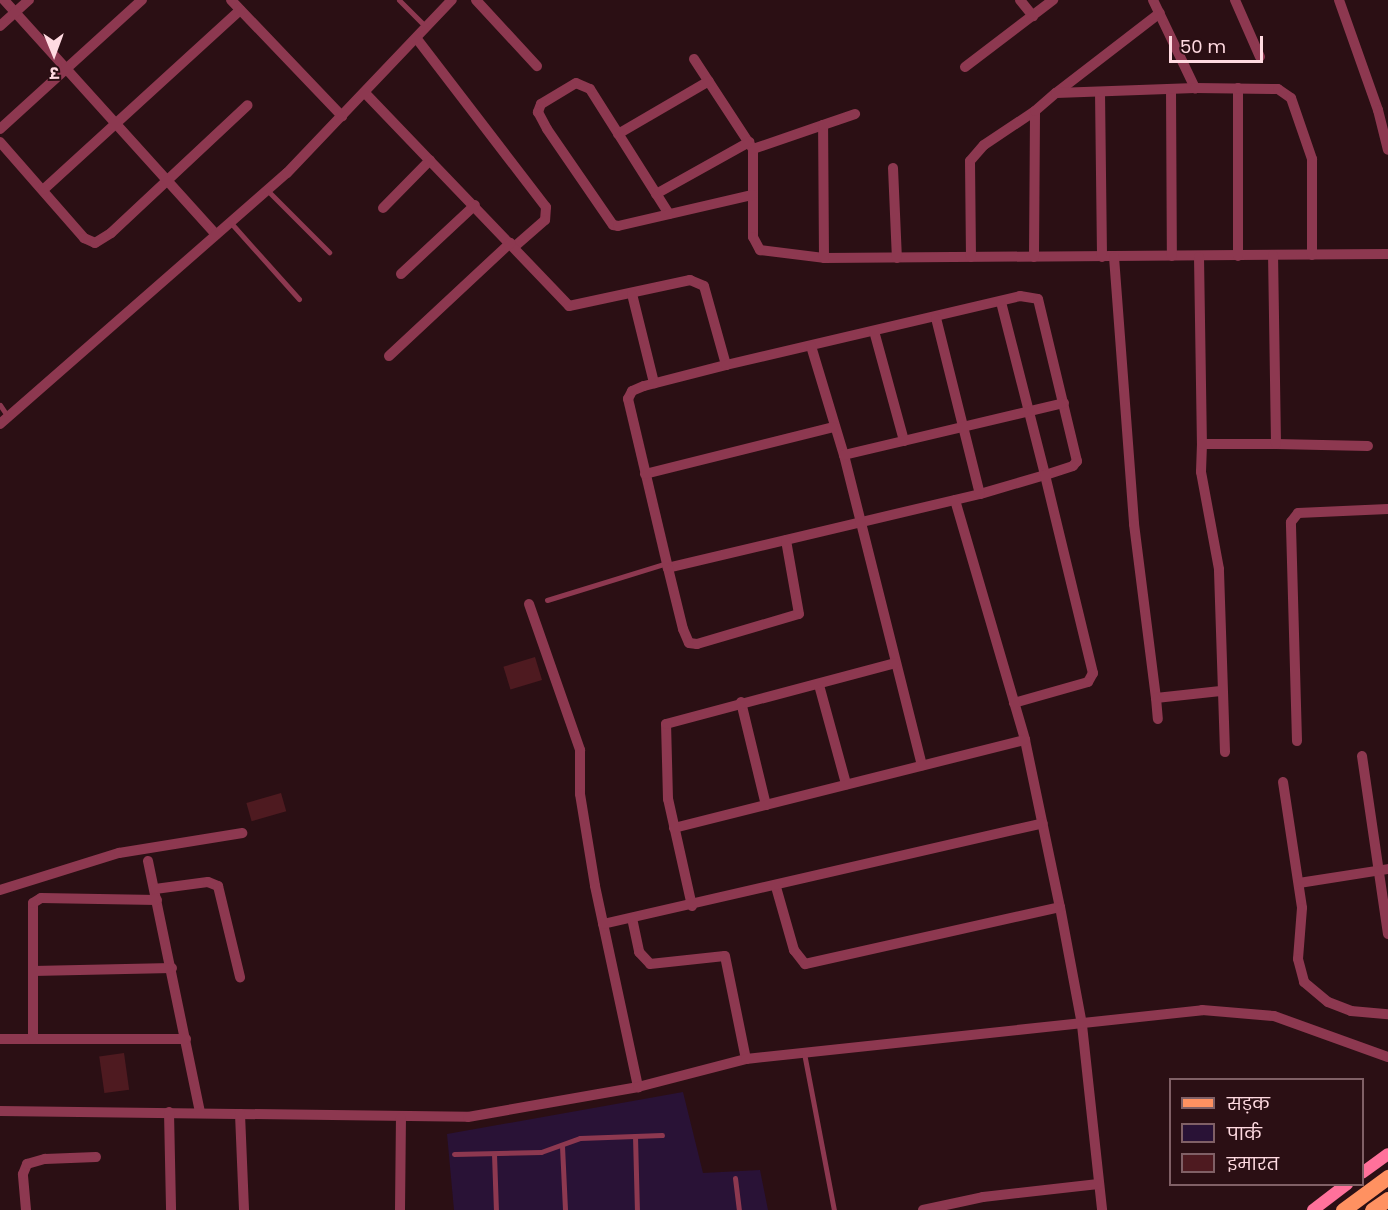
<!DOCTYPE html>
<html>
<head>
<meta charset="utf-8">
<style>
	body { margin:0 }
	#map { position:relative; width:1388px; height:1210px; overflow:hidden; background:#2b0f14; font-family:Poppins,"Noto Sans Devanagari",sans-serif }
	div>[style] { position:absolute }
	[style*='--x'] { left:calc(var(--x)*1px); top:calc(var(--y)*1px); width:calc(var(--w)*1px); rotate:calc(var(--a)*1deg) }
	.green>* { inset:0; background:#291236 }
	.building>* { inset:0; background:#4e1a20; transform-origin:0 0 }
	.lane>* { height:5px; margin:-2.5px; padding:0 2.5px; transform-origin:2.5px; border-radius:2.5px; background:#8d3850 }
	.street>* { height:10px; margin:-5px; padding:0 5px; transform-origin:5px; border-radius:5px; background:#8d3850 }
	.secondary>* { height:12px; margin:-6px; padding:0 6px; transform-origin:6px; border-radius:6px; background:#ff719b }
	.primary>* { height:15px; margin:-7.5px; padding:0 7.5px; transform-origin:7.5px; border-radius:7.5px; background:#ff9161 }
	span { translate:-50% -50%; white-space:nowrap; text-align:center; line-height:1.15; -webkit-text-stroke:4.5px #2b0f14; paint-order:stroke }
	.legend { position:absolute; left:1169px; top:1078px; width:195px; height:108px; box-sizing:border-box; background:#2b0f14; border:2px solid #806066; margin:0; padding:8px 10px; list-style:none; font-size:18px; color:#ffdae1 }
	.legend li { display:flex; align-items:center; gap:12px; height:30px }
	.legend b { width:30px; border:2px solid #806066 }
	.north { position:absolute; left:24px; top:24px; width:60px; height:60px; -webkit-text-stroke:4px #2b0f14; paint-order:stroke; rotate:179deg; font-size:16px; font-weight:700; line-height:24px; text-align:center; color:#ffdae1 }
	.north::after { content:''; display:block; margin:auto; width:21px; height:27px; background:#ffdae1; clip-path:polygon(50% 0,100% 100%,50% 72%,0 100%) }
	.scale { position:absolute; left:1169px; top:36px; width:94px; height:27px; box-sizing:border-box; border:3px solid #ffdae1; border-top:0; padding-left:8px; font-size:18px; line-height:21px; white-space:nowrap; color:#ffdae1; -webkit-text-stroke:4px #2b0f14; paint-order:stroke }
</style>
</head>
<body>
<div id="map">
	<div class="green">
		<div style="clip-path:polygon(683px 1092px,703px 1173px,760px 1170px,768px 1210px,454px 1210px,447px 1134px)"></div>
	</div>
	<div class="building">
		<div style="left:535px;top:657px;width:24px;height:33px;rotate:73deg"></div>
		<div style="left:281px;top:793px;width:19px;height:36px;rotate:74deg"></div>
		<div style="left:124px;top:1053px;width:37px;height:25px;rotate:82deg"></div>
	</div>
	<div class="lane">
		<div style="--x:399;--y:0;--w:38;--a:45"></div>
		<div style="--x:267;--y:190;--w:88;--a:45"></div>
		<div style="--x:231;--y:223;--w:102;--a:48.2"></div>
		<div style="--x:0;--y:405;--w:14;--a:56"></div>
		<div style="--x:547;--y:600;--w:126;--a:-17.1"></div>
		<div style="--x:804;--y:1053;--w:160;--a:79.2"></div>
		<div style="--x:635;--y:1136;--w:74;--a:88.5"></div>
		<div style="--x:562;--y:1146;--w:64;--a:87.3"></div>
		<div style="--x:454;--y:1154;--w:87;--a:-1.3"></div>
		<div style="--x:541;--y:1152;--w:41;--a:-19.7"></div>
		<div style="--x:580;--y:1138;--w:82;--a:-2.1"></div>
		<div style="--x:494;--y:1154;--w:56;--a:88"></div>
		<div style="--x:735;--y:1178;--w:32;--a:83"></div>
	</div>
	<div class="street">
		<div style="--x:4;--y:0;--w:316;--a:47.9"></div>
		<div style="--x:231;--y:0;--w:161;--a:46.3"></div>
		<div style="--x:476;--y:0;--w:90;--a:47.3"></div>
		<div style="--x:1020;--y:0;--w:21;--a:51"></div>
		<div style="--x:1153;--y:0;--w:98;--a:64.5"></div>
		<div style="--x:1235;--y:0;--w:62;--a:66.3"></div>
		<div style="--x:1339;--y:0;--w:117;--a:70.5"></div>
		<div style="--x:1378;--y:110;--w:41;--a:76"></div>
		<div style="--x:0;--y:26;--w:39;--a:-42"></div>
		<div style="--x:417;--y:39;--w:212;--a:52.5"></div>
		<div style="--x:546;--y:207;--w:13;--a:94"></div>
		<div style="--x:545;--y:220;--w:41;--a:138.9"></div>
		<div style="--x:694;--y:59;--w:108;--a:56.8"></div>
		<div style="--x:753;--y:149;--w:88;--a:90"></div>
		<div style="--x:753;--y:237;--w:15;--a:62"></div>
		<div style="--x:760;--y:250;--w:64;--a:7.1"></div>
		<div style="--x:824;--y:258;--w:564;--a:-0.41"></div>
		<div style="--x:965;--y:67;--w:111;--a:-37.3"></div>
		<div style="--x:1171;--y:89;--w:167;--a:89.7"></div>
		<div style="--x:1100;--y:92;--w:165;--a:89.3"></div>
		<div style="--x:365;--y:93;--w:295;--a:46.2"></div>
		<div style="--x:569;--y:306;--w:124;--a:-12.1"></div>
		<div style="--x:690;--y:280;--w:15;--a:23"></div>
		<div style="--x:704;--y:286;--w:82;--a:74.4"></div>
		<div style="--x:1056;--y:93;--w:131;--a:-37.6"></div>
		<div style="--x:0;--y:129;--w:192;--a:-42.3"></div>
		<div style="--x:618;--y:134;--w:105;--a:-30.2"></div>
		<div style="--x:0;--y:142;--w:128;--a:48.8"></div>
		<div style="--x:84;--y:238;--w:12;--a:24"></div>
		<div style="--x:95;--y:243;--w:19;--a:-32"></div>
		<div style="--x:111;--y:233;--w:187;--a:-43.1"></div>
		<div style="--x:753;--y:149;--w:74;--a:-18.9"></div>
		<div style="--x:893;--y:168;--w:90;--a:87.5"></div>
		<div style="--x:43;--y:190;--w:267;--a:-42.4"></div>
		<div style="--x:656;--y:194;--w:107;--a:-29.2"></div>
		<div style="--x:383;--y:208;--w:67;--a:-45.6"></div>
		<div style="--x:669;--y:214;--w:148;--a:-122.3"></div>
		<div style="--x:590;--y:89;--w:15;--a:-157"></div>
		<div style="--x:576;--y:83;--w:41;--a:149"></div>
		<div style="--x:541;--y:104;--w:9;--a:111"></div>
		<div style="--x:538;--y:112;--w:19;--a:62"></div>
		<div style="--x:547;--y:129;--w:116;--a:55.5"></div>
		<div style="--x:613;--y:225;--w:5;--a:11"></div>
		<div style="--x:618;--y:226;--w:138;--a:-13"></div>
		<div style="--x:1238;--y:256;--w:168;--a:-90"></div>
		<div style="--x:971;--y:257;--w:96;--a:-90.6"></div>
		<div style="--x:970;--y:161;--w:21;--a:-49"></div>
		<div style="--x:984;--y:145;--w:61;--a:-33.7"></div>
		<div style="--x:1034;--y:257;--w:146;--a:-89.6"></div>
		<div style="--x:1035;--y:111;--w:28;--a:-41"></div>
		<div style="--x:1056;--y:93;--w:139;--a:-2.1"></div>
		<div style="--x:1195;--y:88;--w:83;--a:0.7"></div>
		<div style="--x:1278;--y:89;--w:16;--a:35"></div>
		<div style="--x:1291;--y:98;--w:65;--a:71"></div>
		<div style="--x:1312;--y:159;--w:96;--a:90"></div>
		<div style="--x:1114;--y:257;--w:268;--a:85.7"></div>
		<div style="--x:1134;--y:524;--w:175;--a:82.8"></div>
		<div style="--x:1156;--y:698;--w:65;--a:-6.1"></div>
		<div style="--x:1199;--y:257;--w:187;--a:89.1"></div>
		<div style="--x:824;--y:258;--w:133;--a:-90.4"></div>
		<div style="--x:823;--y:125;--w:34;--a:-19"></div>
		<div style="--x:401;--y:274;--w:101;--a:-43"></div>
		<div style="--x:632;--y:294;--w:92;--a:76.1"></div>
		<div style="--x:1001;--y:302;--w:179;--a:75.7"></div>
		<div style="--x:1045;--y:475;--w:68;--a:163.7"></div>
		<div style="--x:980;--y:494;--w:321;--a:166.7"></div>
		<div style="--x:668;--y:568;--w:174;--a:-103.3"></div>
		<div style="--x:628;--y:399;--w:9;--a:-63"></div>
		<div style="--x:632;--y:391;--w:13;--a:-23"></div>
		<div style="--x:644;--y:386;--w:85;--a:-14.4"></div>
		<div style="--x:726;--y:365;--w:302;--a:-13.2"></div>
		<div style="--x:1020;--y:296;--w:18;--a:9"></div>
		<div style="--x:1038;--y:299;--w:167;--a:76.5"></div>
		<div style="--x:1077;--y:461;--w:6;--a:129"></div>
		<div style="--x:1073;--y:466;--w:29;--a:162"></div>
		<div style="--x:1045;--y:475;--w:204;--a:76.4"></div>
		<div style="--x:1093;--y:673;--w:10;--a:119"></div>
		<div style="--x:1088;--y:682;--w:77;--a:164.2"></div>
		<div style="--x:936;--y:318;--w:181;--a:76"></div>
		<div style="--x:874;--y:331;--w:114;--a:74.7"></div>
		<div style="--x:811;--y:346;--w:114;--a:73.2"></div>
		<div style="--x:844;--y:455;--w:320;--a:75.9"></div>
		<div style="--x:389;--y:356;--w:166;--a:-43"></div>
		<div style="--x:0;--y:424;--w:381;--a:-41.2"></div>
		<div style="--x:287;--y:173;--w:239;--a:-46.4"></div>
		<div style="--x:1276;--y:444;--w:92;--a:1.2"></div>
		<div style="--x:844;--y:455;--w:226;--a:-13.3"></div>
		<div style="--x:645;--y:474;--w:194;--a:-14"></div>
		<div style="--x:955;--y:500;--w:250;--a:73.7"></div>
		<div style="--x:1025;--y:740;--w:171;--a:78.2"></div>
		<div style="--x:1060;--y:907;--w:120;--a:79.4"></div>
		<div style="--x:1082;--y:1025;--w:186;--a:83.8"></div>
		<div style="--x:668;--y:568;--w:63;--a:76.2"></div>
		<div style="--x:683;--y:629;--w:15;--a:67"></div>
		<div style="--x:689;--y:643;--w:8;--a:7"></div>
		<div style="--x:697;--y:644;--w:106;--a:-16.4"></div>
		<div style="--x:799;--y:614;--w:75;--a:-100"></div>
		<div style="--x:529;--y:604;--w:155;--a:70.7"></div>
		<div style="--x:580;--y:750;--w:44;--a:90"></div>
		<div style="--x:580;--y:794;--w:93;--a:80.7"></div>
		<div style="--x:595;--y:886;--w:206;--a:77.9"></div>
		<div style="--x:819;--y:685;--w:103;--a:74.7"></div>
		<div style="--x:1156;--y:698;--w:21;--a:85"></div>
		<div style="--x:741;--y:702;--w:106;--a:76.4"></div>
		<div style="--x:1297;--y:741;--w:219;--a:-91.6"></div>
		<div style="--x:1291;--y:522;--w:11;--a:-52"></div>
		<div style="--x:1298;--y:513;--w:90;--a:-2.5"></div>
		<div style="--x:1225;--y:752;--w:183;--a:-91.9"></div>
		<div style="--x:1219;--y:569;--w:99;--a:-100.5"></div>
		<div style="--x:1201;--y:472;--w:28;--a:-88"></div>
		<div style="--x:1202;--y:444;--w:74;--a:0"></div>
		<div style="--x:1276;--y:444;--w:189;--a:-90.9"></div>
		<div style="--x:1362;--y:756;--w:180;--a:81.7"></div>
		<div style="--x:1283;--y:782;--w:127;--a:81.4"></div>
		<div style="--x:1302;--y:908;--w:51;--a:94.5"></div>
		<div style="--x:1298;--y:959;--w:24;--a:75"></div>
		<div style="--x:1304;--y:982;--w:31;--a:40"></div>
		<div style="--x:1328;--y:1002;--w:25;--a:21"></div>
		<div style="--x:1351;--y:1011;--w:37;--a:5"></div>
		<div style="--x:674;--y:828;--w:362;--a:-14.1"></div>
		<div style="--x:148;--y:861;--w:256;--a:78.3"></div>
		<div style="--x:1299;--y:883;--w:90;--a:-8.9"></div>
		<div style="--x:776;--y:887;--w:66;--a:74.1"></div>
		<div style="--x:794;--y:950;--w:18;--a:52"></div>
		<div style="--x:805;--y:964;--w:261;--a:-12.6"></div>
		<div style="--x:155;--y:889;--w:53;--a:-7.5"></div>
		<div style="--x:208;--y:882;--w:11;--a:22"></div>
		<div style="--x:218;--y:886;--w:94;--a:76.4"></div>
		<div style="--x:0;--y:890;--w:125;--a:-17.3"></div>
		<div style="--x:119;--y:853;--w:125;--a:-9.2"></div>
		<div style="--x:692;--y:906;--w:110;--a:-102.6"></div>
		<div style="--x:668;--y:799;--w:75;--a:-91.5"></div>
		<div style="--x:666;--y:724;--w:237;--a:-14.9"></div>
		<div style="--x:632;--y:918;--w:35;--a:78"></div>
		<div style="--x:639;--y:952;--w:16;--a:47"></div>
		<div style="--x:650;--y:964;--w:75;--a:-6.1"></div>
		<div style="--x:725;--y:956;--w:105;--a:78.5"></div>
		<div style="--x:603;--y:924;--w:451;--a:-12.9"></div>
		<div style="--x:33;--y:971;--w:139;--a:-1.2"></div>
		<div style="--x:0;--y:1039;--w:186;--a:0"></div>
		<div style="--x:33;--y:1039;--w:136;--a:-90"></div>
		<div style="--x:33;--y:903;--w:9;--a:-32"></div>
		<div style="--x:41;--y:898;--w:116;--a:1"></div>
		<div style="--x:0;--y:1111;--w:468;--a:0.7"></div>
		<div style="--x:468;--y:1117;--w:173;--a:-10"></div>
		<div style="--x:638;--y:1087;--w:112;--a:-14.5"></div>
		<div style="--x:746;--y:1059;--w:459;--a:-6.1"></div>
		<div style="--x:1202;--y:1010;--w:72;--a:4.8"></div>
		<div style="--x:1274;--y:1016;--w:121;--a:19.8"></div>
		<div style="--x:169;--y:1112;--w:98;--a:88.8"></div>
		<div style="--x:240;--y:1114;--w:96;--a:87.6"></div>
		<div style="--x:26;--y:1210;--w:36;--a:-95"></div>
		<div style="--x:23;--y:1174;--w:11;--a:-68"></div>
		<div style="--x:27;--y:1164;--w:19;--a:-16"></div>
		<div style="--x:45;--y:1159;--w:51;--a:-2.2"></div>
		<div style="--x:400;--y:1210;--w:92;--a:-89.4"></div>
		<div style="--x:923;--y:1210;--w:61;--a:-12.2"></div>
		<div style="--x:983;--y:1197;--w:116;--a:-6.4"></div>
	</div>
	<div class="secondary">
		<div style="--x:1362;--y:1173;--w:32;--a:-36"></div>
		<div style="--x:1313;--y:1210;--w:43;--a:-37.4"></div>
	</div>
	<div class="primary">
		<div style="--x:1343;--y:1210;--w:56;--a:-36.3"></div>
		<div style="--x:1372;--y:1210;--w:19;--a:-35"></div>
	</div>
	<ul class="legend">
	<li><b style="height:8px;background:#ff9161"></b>सड़क</li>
	<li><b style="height:16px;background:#291236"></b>पार्क</li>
	<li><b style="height:16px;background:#4e1a20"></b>इमारत</li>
	</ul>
	<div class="north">उ</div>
	<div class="scale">50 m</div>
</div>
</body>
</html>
